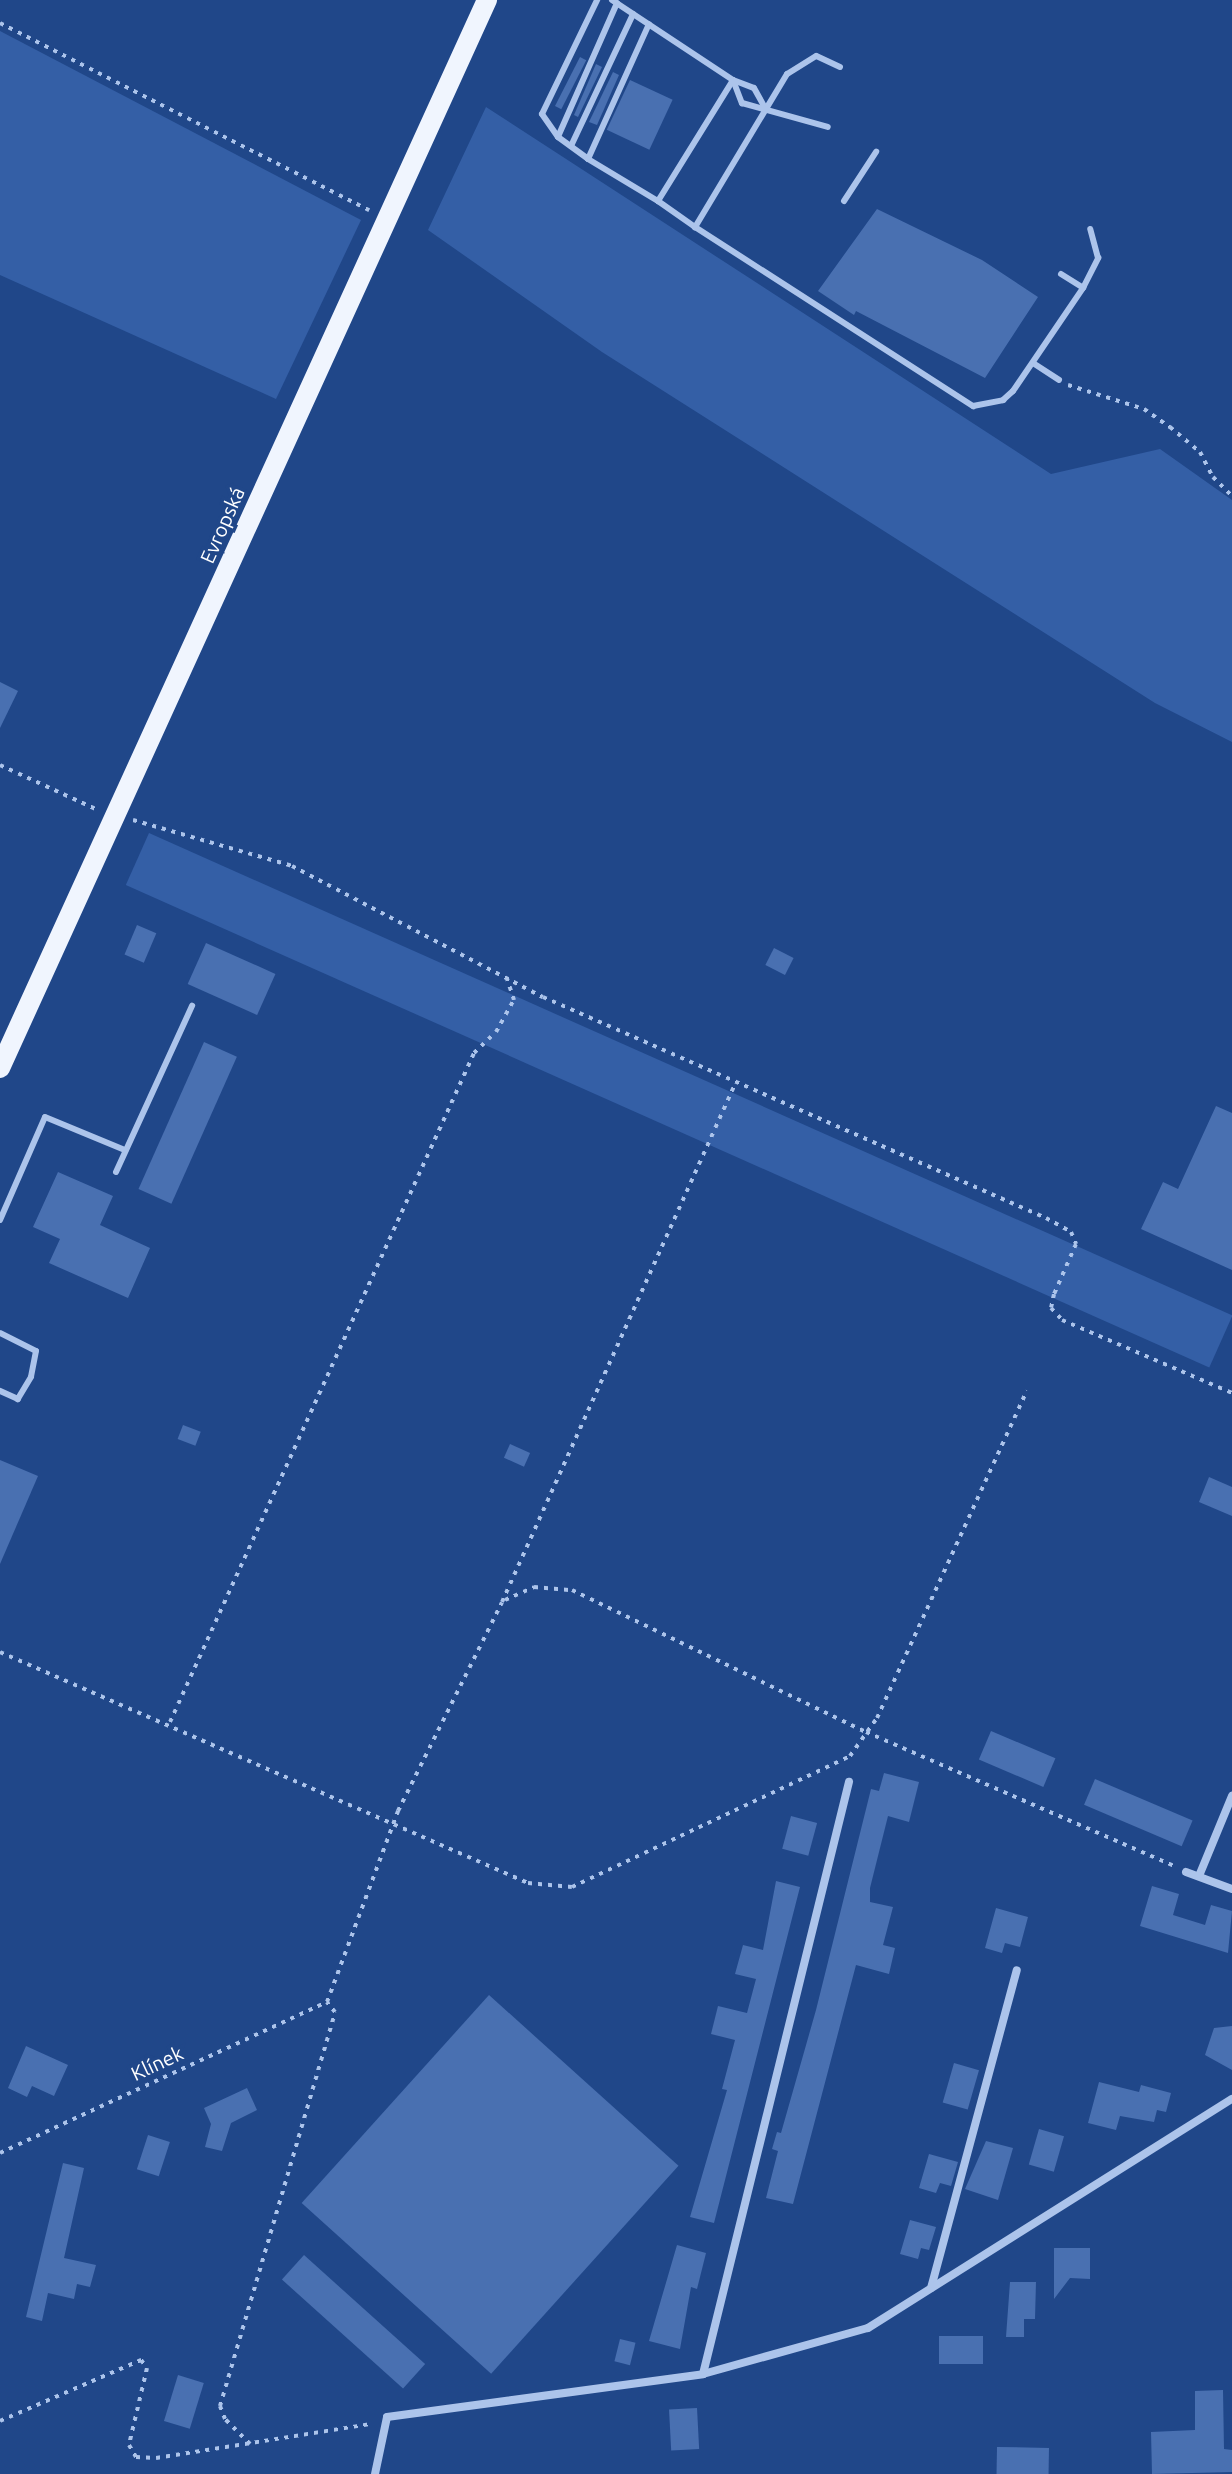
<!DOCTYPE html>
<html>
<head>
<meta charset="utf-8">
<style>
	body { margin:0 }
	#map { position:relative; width:1232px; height:2474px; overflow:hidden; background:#204789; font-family:Ubuntu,sans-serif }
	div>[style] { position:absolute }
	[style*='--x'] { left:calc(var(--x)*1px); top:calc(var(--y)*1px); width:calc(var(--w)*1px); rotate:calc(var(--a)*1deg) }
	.green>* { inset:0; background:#345fa6; transform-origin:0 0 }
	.building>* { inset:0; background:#4970b1; transform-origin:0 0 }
	.path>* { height:4px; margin-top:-2px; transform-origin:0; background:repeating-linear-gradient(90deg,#acc4eb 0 4px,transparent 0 10px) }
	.lane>* { height:6px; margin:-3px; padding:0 3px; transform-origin:3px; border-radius:3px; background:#acc4eb }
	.street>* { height:8px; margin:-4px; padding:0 4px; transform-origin:4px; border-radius:4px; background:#acc4eb }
	.primary>* { height:20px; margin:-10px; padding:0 10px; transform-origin:10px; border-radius:10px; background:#f0f5fe }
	span { translate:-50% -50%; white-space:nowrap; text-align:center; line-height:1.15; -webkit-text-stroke:7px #204789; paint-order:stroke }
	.street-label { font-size:20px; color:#fff }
</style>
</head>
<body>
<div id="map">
	<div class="green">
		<div style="clip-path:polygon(0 31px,361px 220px,276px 399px,0 275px)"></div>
		<div style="clip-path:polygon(486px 107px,1051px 474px,1160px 449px,1232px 500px,1232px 742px,1155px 703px,958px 578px,602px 352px,428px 230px)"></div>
		<div style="left:149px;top:833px;width:1186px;height:57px;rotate:24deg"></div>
	</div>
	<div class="building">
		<div style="left:580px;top:57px;width:7px;height:55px;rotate:27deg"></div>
		<div style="clip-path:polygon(596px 64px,602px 67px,578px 117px,574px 115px)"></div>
		<div style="clip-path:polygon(613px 72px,619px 75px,597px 125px,589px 122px)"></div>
		<div style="left:630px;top:80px;width:47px;height:55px;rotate:25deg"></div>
		<div style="clip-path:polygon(877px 209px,982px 260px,1038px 297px,985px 378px,856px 311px,854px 315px,818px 291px)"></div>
		<div style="clip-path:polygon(0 682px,18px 691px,0 728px)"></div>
		<div style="left:137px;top:925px;width:21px;height:32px;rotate:23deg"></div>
		<div style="left:206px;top:943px;width:76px;height:45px;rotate:24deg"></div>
		<div style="left:774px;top:948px;width:22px;height:19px;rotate:27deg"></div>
		<div style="left:204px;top:1042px;width:36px;height:161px;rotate:24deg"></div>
		<div style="clip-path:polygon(1216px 1106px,1232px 1113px,1232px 1270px,1141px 1229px,1163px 1182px,1178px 1189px)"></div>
		<div style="clip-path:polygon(58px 1172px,113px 1196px,100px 1225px,150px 1248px,128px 1298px,49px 1263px,60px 1239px,33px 1227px)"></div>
		<div style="left:183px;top:1425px;width:19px;height:15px;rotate:21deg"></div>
		<div style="left:510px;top:1444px;width:22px;height:15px;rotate:24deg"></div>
		<div style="clip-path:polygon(0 1460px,38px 1476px,0 1564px)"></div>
		<div style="clip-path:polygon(1209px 1477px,1232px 1487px,1232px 1516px,1199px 1502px)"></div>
		<div style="left:991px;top:1731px;width:70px;height:31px;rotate:23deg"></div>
		<div style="clip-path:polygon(884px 1773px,919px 1782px,909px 1822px,888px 1816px,870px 1888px,870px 1902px,893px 1907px,883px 1945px,895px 1948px,889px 1974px,856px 1965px,793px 2204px,766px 2198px,778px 2151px,772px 2149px,777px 2132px,781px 2133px,816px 2010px,871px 1789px,879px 1791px)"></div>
		<div style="left:1095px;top:1779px;width:106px;height:28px;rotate:23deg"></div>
		<div style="left:791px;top:1816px;width:27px;height:34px;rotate:15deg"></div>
		<div style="clip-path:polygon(776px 1881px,800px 1887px,714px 2223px,690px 2217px,727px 2090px,722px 2089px,735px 2040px,711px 2034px,718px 2006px,747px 2013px,756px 1979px,735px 1974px,743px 1945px,763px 1950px)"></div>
		<div style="clip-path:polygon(1152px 1886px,1179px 1894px,1173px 1915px,1205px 1925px,1211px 1905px,1232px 1911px,1228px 1953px,1140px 1926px)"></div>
		<div style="clip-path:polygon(996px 1908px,1028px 1917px,1020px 1947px,1005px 1943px,1002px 1953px,985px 1948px)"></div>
		<div style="left:489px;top:1995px;width:255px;height:280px;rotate:42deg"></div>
		<div style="clip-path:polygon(1232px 2026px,1232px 2070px,1205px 2055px,1214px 2028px)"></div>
		<div style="clip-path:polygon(26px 2046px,68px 2065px,54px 2096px,32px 2086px,27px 2097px,8px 2088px)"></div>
		<div style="left:954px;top:2063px;width:26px;height:41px;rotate:16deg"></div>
		<div style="clip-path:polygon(1099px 2082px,1139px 2092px,1141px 2085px,1171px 2093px,1166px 2112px,1157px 2110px,1154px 2122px,1120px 2116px,1116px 2130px,1088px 2123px)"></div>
		<div style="clip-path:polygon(247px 2088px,257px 2110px,231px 2123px,222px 2151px,205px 2147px,211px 2124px,204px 2108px)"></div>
		<div style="left:1039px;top:2129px;width:26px;height:37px;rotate:16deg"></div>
		<div style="left:148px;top:2135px;width:23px;height:36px;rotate:18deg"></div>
		<div style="clip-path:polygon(986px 2141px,1013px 2148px,998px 2200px,965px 2189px)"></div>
		<div style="clip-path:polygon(929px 2154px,958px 2162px,951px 2186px,940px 2183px,936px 2193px,919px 2188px)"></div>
		<div style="clip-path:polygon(63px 2163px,84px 2168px,64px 2258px,96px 2265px,90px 2287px,77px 2284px,74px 2299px,48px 2293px,42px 2321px,26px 2317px)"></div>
		<div style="clip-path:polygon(910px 2220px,936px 2227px,929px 2250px,921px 2248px,918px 2259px,900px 2254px)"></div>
		<div style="clip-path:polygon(677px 2245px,706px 2253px,697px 2289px,691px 2287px,680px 2349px,649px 2341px)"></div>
		<div style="clip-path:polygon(1054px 2248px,1090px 2248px,1090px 2279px,1070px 2278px,1054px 2299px)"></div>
		<div style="left:304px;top:2255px;width:163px;height:33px;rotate:42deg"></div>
		<div style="clip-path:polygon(1010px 2282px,1036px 2282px,1035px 2319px,1024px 2319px,1024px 2337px,1006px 2337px)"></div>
		<div style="left:939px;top:2336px;width:44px;height:28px"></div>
		<div style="left:620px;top:2339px;width:16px;height:23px;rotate:14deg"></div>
		<div style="left:178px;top:2375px;width:27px;height:48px;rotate:17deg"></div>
		<div style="clip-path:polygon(1223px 2390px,1224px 2449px,1232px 2450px,1232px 2472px,1152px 2474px,1151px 2432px,1195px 2430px,1195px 2391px)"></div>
		<div style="left:697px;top:2408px;width:41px;height:28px;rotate:87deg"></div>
		<div style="left:997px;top:2447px;width:52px;height:27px;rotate:1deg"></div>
	</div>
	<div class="path">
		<div style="--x:0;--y:23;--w:414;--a:26.9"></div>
		<div style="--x:1068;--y:385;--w:80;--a:17.5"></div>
		<div style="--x:1144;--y:409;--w:32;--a:35"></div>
		<div style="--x:1170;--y:427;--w:39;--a:40"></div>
		<div style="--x:1200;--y:452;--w:28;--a:63"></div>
		<div style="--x:1213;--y:477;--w:27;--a:45"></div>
		<div style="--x:0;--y:765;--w:108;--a:24.7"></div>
		<div style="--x:133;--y:820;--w:166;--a:16.1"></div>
		<div style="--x:292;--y:866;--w:283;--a:27.6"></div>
		<div style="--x:543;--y:997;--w:549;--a:23.72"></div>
		<div style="--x:1046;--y:1218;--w:29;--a:29"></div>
		<div style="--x:1071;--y:1232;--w:13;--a:67"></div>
		<div style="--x:1076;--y:1244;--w:55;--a:113.7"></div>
		<div style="--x:1054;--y:1294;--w:14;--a:102"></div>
		<div style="--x:1051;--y:1308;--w:16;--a:47"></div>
		<div style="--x:1062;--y:1320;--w:185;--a:23.2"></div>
		<div style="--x:505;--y:1600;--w:32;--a:-24"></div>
		<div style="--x:534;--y:1587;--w:38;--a:5"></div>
		<div style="--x:572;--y:1590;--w:326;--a:25.8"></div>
		<div style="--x:866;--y:1732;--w:338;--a:23.5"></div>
		<div style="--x:0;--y:1652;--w:576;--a:23.63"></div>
		<div style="--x:528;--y:1883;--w:44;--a:5.2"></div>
		<div style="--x:572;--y:1887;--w:307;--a:-25.2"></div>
		<div style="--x:850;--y:1756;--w:47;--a:-54.6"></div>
		<div style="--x:877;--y:1718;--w:360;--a:-65.4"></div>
		<div style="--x:170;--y:1722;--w:735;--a:-65.56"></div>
		<div style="--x:474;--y:1053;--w:30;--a:-44"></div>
		<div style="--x:496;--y:1032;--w:37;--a:-61"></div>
		<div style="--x:514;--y:1000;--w:22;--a:-108"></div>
		<div style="--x:327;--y:2002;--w:204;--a:-69.6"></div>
		<div style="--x:398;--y:1811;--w:233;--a:-63.5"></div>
		<div style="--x:502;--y:1602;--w:568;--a:-65.78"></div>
		<div style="--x:0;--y:2153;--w:360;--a:-24.8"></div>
		<div style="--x:0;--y:2421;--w:154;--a:-23.4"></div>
		<div style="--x:141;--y:2360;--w:10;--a:53"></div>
		<div style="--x:147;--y:2368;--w:79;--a:103.2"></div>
		<div style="--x:129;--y:2445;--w:14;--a:60"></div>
		<div style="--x:136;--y:2457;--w:20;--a:3"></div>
		<div style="--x:156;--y:2458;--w:218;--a:-9"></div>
		<div style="--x:250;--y:2444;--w:35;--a:-135"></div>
		<div style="--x:225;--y:2419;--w:14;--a:-111"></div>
		<div style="--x:220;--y:2406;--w:410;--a:-73.7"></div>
		<div style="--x:335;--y:2012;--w:13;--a:-129"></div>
	</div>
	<div class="lane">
		<div style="--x:612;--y:0;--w:145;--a:33.5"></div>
		<div style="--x:733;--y:80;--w:22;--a:21"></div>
		<div style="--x:754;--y:88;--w:23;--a:61"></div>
		<div style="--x:617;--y:3;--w:146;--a:113.8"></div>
		<div style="--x:558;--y:137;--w:37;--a:36"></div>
		<div style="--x:588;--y:159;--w:82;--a:31"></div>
		<div style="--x:658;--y:201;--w:142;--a:-58.2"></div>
		<div style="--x:840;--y:67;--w:26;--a:-155"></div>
		<div style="--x:816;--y:56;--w:34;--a:148"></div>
		<div style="--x:787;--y:74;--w:179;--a:121"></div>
		<div style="--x:695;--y:227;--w:331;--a:32.8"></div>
		<div style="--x:973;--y:406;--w:31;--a:-11"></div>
		<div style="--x:1003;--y:400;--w:13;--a:-42"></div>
		<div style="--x:1013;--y:391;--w:125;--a:-55.8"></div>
		<div style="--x:733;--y:80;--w:25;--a:69"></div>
		<div style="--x:742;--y:103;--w:89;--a:15.6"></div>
		<div style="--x:558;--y:137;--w:28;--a:-125"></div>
		<div style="--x:542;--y:114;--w:127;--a:-64.2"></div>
		<div style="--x:571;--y:146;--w:146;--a:-64.8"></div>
		<div style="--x:588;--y:159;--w:148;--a:-65.7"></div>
		<div style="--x:658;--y:201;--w:45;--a:35.1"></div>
		<div style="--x:844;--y:201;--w:59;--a:-56.9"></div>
		<div style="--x:1061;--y:274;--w:26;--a:32"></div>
		<div style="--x:1083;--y:288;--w:34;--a:-63"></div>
		<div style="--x:1098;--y:258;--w:30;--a:-105"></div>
		<div style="--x:1033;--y:363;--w:31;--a:33"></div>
		<div style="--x:116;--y:1172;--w:183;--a:-65.4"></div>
		<div style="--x:0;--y:1220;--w:112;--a:-66.4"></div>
		<div style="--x:45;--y:1117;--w:87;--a:22.4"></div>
		<div style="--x:0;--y:1333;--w:40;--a:26.6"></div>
		<div style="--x:36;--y:1351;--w:26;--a:101"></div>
		<div style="--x:31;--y:1377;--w:26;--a:121"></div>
		<div style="--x:18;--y:1399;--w:20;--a:-156"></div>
	</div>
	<div class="street">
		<div style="--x:1186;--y:1872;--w:49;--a:20.3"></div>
		<div style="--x:1199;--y:1876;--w:87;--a:-67.6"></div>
		<div style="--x:931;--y:2288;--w:329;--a:-74.9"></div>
		<div style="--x:703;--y:2374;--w:610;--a:-76.15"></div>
		<div style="--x:375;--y:2474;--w:58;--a:-78.1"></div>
		<div style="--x:387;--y:2417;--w:319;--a:-7.7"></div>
		<div style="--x:703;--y:2374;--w:171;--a:-15.6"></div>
		<div style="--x:868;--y:2328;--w:430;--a:-32.2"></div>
	</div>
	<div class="primary">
		<div style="--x:0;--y:1068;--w:1174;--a:-65.49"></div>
	</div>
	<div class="street-label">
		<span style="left:222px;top:525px;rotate:-66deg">Evropská</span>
		<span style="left:157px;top:2063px;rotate:-25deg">Klínek</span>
	</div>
</div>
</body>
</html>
